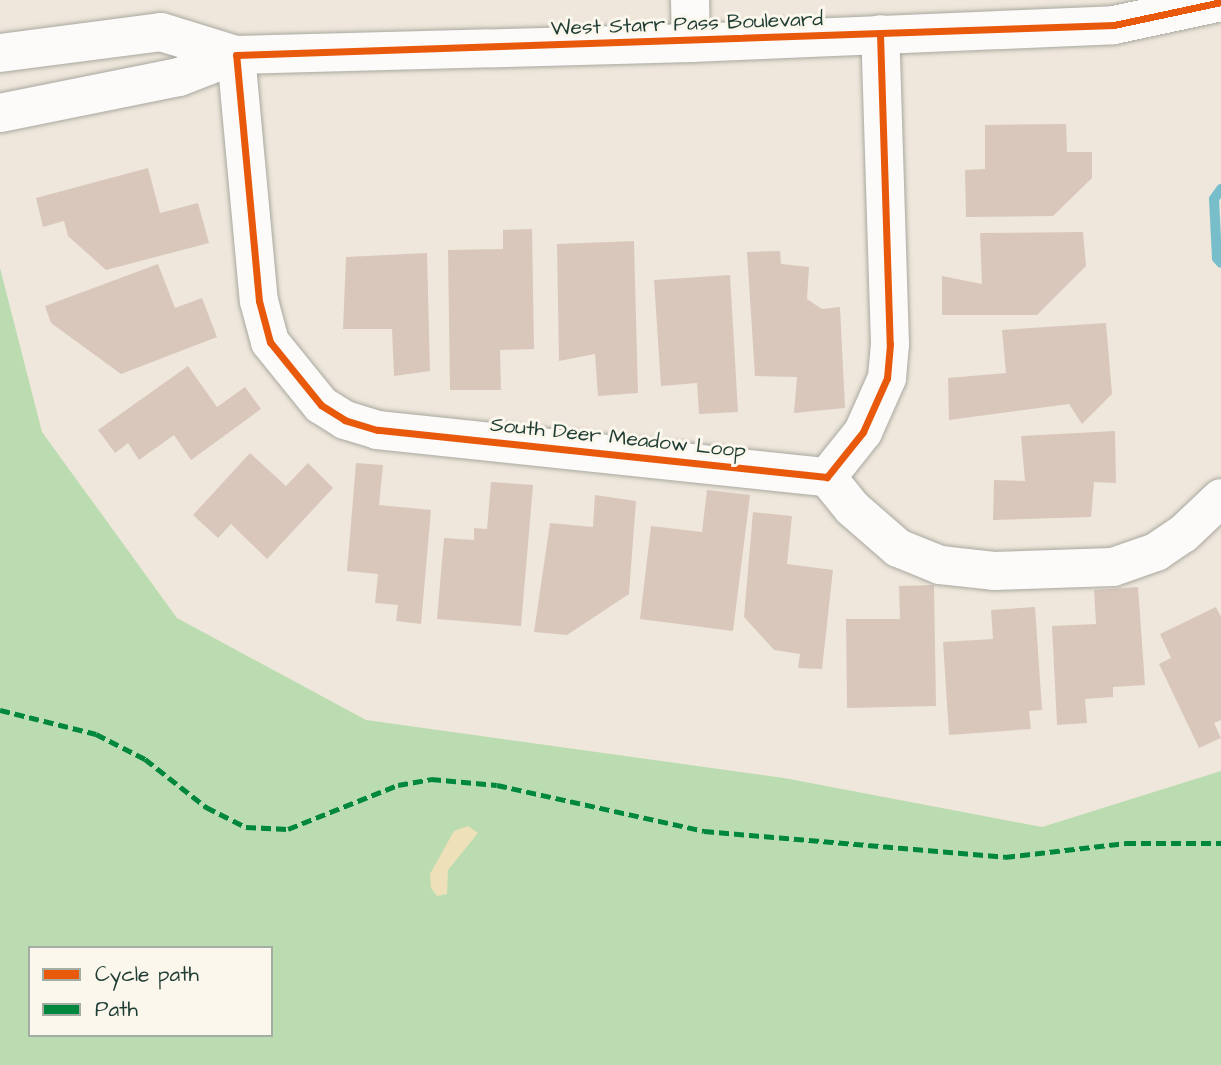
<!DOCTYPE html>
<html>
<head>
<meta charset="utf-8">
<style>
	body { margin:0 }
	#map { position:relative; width:1221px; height:1065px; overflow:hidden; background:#efe7db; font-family:"Architects Daughter",sans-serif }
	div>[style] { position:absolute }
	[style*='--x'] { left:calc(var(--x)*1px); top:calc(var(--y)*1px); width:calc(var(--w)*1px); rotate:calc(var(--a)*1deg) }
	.green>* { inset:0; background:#bbdcb0 }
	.sand>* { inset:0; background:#eee0b9 }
	.stream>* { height:10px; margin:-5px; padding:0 5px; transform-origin:5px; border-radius:5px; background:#77beca }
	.building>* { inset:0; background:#d9c7bc }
	.roads { filter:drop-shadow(0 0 2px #a9a8a0) drop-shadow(0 0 2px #a9a8a0) }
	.minor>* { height:38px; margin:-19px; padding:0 19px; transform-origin:19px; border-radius:19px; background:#fdfbfa }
	.quiet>* { height:5px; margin-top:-2.5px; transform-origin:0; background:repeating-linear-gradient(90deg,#00873e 0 10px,transparent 0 15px) }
	.cycleway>* { height:7px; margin:-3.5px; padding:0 3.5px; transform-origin:3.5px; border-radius:3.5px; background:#e8590c }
	span { translate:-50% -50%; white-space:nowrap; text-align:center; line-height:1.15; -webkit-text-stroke:6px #fbf7ec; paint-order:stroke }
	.street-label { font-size:21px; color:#1f3d34 }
	.legend { position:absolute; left:28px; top:946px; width:245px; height:91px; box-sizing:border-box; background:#fbf7ec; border:2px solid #a3ada2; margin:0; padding:9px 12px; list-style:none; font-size:21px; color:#1f3d34 }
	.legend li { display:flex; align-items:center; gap:14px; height:35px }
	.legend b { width:35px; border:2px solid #a3ada2 }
</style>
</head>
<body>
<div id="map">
	<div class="green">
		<div style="clip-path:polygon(evenodd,0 268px,42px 432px,177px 618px,366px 720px,784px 778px,1042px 827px,1221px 771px,1221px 1065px,0 1065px,0 268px,30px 948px,271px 948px,271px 1035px,30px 1035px,30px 948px)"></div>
	</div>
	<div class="sand">
		<div style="clip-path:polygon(468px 826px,478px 833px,448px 870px,447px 894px,437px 896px,431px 888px,430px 874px,454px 831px)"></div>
	</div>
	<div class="stream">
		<div style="--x:1221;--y:189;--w:12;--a:125"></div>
		<div style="--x:1214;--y:199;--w:59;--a:87.1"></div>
		<div style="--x:1217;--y:258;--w:6;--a:51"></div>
	</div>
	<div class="building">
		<div style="clip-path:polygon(1066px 124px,1067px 152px,1092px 152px,1092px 178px,1053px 216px,966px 217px,965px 170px,985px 169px,985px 125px)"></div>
		<div style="clip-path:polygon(148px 168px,160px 213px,198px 203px,209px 243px,106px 270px,68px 236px,64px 221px,43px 227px,36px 198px)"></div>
		<div style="clip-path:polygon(532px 229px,534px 349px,500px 350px,501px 390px,450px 390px,448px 250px,503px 249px,503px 230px)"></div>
		<div style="clip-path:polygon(1083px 232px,1086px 266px,1037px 315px,942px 315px,942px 276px,982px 284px,980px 233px)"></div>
		<div style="clip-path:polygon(634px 241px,638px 393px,598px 396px,595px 354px,559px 361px,557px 244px)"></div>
		<div style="clip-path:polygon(780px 251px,781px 264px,809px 267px,807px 299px,822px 309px,840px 307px,845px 408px,794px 413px,797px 377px,755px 376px,747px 252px)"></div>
		<div style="clip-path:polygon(427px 253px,430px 371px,394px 376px,392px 329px,343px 329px,346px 257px)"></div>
		<div style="clip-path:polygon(158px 264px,175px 308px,202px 298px,217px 337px,121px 374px,51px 323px,45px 306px)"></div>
		<div style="clip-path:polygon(730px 275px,738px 412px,699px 414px,697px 383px,661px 386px,654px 280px)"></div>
		<div style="clip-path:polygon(1106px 323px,1112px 394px,1082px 424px,1069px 404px,949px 420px,948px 378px,1006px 373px,1002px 330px)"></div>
		<div style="clip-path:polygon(188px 366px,217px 407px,245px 387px,261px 409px,191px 460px,174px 435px,139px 460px,128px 443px,115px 453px,98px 430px)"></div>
		<div style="clip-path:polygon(1115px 431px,1116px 483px,1094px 482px,1091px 517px,993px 520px,994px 480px,1025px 481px,1021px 436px)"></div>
		<div style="clip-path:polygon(250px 453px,286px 486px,308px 463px,333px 488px,267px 559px,231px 524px,218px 538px,193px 515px)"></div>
		<div style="clip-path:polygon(356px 463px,383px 465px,379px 505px,431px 510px,421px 624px,396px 621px,398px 605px,375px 603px,378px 574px,347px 571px)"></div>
		<div style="clip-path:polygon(491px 482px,533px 485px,521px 626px,437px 619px,444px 538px,474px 540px,474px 528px,487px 529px)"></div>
		<div style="clip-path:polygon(707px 490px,750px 495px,733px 631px,640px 619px,651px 526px,702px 532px)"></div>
		<div style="clip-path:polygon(595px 495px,636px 501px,629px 594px,567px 635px,534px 632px,550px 523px,593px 527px)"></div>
		<div style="clip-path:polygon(753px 512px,792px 516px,787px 564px,833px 570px,822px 669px,798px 668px,800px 654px,774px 650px,744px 617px)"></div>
		<div style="clip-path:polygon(934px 585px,936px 706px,847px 708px,846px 619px,900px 619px,899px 586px)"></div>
		<div style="clip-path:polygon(1138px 587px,1145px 685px,1113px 687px,1113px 697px,1085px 699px,1087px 723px,1057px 725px,1052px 626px,1096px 624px,1094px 590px)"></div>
		<div style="clip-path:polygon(1035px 607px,1042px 710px,1029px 711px,1031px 729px,949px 735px,943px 642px,993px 639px,991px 610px)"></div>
		<div style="clip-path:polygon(1216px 607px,1221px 617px,1221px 720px,1214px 723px,1221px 738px,1199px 748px,1159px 664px,1171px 658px,1160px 634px)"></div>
	</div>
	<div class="roads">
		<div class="minor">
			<div style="--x:690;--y:0;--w:43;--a:88.7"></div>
			<div style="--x:0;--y:53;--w:162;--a:-7.4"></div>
			<div style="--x:161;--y:32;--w:78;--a:17"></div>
			<div style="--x:236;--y:55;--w:455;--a:-1.5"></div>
			<div style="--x:691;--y:43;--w:423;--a:-2.4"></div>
			<div style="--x:1114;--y:25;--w:109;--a:-12.1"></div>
			<div style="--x:236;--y:55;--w:247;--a:84.7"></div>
			<div style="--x:259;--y:301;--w:42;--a:75"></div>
			<div style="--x:270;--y:342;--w:81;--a:51"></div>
			<div style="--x:321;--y:405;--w:28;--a:32"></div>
			<div style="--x:345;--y:420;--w:34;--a:17"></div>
			<div style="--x:377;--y:430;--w:452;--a:6"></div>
			<div style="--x:827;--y:477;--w:58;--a:-51.3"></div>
			<div style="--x:863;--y:432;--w:59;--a:-66"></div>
			<div style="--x:887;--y:378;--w:34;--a:-85"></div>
			<div style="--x:890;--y:344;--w:310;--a:-91.8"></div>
			<div style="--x:0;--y:113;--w:183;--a:-11.4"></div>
			<div style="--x:179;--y:77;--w:61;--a:-21.1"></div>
			<div style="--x:827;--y:477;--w:40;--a:51"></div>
			<div style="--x:852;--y:508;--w:61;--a:41"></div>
			<div style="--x:898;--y:548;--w:45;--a:22"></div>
			<div style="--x:940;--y:565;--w:54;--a:6.3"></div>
			<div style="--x:994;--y:571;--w:119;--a:-1.9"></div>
			<div style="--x:1113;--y:567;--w:46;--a:-19.2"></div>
			<div style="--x:1156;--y:552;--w:32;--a:-34"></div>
			<div style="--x:1183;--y:534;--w:52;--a:-43.5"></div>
		</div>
	</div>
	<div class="quiet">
		<div style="--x:0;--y:710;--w:99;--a:14"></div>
		<div style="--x:96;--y:734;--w:55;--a:27"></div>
		<div style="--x:145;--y:759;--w:78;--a:38.2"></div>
		<div style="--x:206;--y:807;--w:45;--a:26.6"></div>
		<div style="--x:246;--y:827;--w:42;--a:2.7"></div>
		<div style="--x:288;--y:829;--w:118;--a:-21.8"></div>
		<div style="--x:398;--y:785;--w:34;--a:-10"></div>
		<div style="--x:431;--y:779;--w:66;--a:5.2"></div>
		<div style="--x:497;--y:785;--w:212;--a:12.5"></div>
		<div style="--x:704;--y:831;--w:302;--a:4.9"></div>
		<div style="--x:1005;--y:857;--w:122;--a:-6.6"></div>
		<div style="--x:1126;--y:843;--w:95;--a:0"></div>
	</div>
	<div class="cycleway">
		<div style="--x:880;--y:34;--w:310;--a:88.2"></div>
		<div style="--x:890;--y:344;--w:34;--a:95"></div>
		<div style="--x:887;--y:378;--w:59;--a:114"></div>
		<div style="--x:863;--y:432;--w:58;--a:128.7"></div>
		<div style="--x:827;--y:477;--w:452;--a:-174"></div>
		<div style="--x:377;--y:430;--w:34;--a:-163"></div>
		<div style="--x:345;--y:420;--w:28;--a:-148"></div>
		<div style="--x:321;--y:405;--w:81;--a:-129"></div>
		<div style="--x:270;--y:342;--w:42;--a:-105"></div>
		<div style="--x:259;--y:301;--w:247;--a:-95.3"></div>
		<div style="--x:236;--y:55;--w:879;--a:-1.96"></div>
		<div style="--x:1114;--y:25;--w:109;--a:-12.1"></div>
	</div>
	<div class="street-label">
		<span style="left:687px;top:24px;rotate:-2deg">West Starr Pass Boulevard</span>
		<span style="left:618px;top:438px;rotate:6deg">South Deer Meadow Loop</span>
	</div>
	<ul class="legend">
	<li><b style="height:9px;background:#e8590c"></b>Cycle path</li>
	<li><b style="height:9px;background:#00873e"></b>Path</li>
	</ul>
</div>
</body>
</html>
